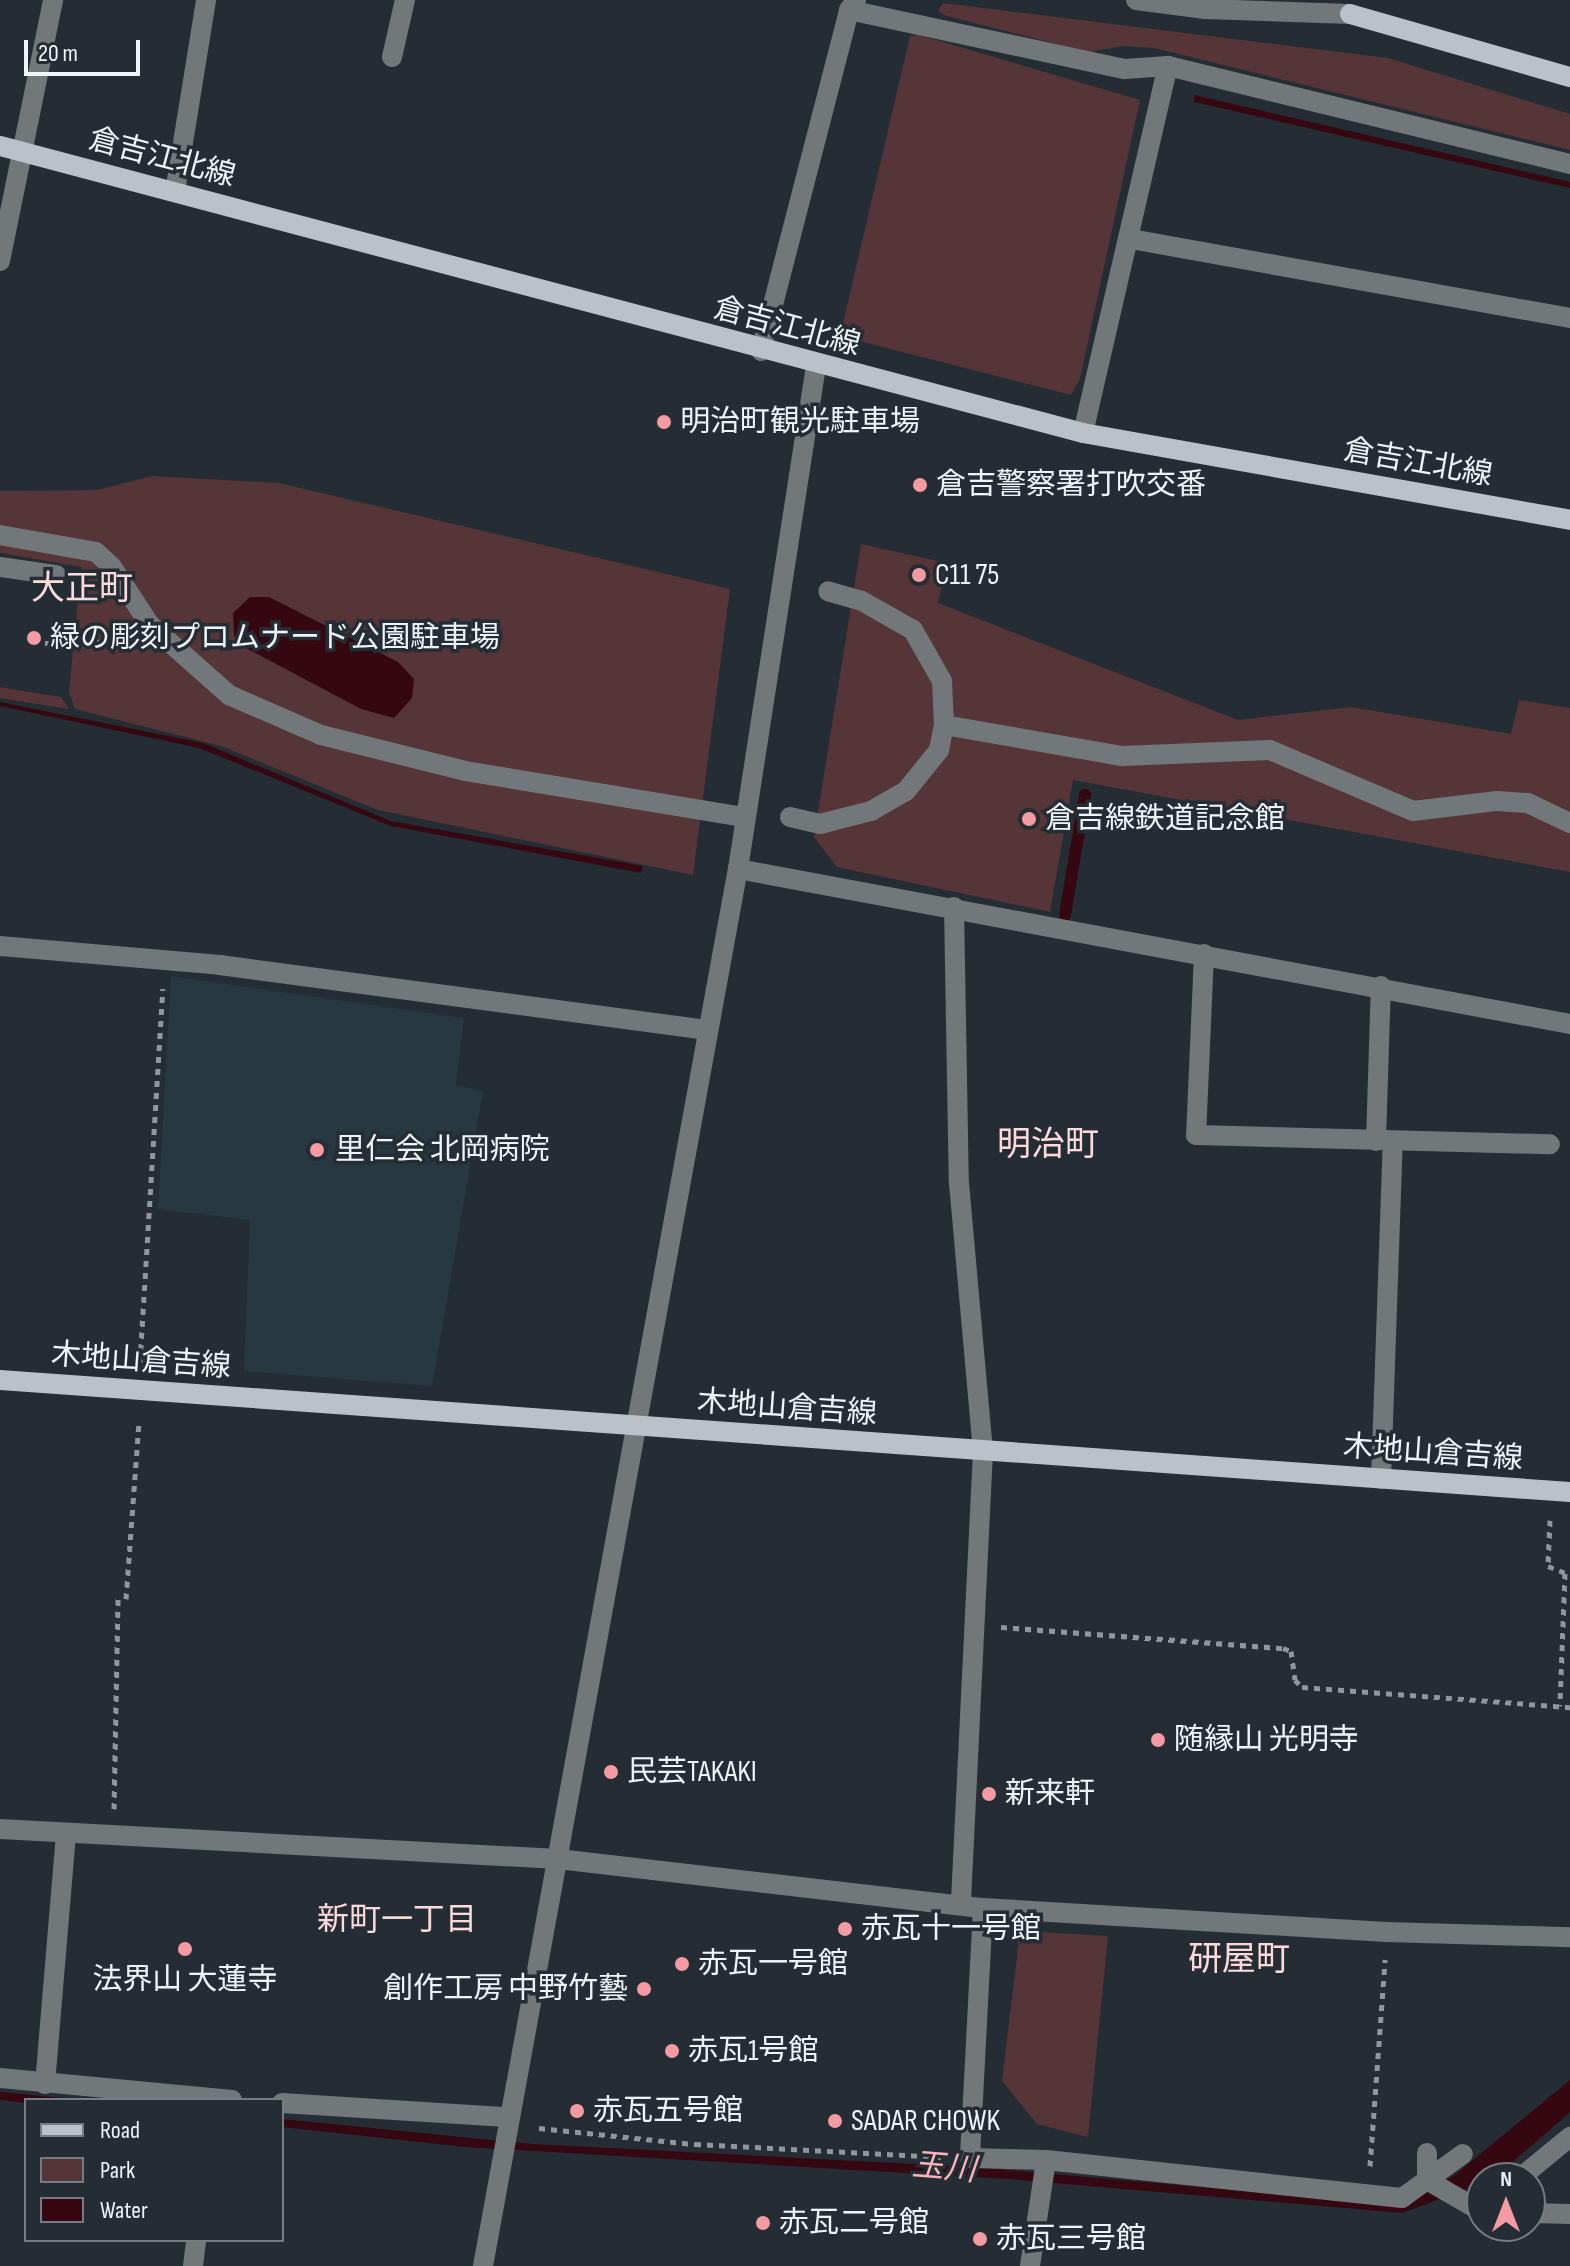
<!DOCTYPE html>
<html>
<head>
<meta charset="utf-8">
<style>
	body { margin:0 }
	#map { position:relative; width:1570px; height:2266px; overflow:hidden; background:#242d33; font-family:"Sofia Sans Condensed","Noto Sans JP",sans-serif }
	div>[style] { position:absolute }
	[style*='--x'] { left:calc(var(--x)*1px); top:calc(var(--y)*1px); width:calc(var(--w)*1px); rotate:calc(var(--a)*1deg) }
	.built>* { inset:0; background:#283841 }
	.green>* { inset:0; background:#553538 }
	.water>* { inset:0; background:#350811 }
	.stream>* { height:12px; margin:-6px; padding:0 6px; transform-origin:6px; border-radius:6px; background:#350811 }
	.path>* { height:5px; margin-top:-2.5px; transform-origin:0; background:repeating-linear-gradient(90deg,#8f979c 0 6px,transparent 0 12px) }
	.minor>* { height:20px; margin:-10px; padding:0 10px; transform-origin:10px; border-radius:10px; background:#72777a }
	.major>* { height:20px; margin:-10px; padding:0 10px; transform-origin:10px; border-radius:10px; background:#b8c2c8 }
	.dots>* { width:22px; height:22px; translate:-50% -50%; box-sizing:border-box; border:4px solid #242d33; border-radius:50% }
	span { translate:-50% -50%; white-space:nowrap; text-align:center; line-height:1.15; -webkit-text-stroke:7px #242d33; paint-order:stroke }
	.street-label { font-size:30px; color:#eef4f8 }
	.poi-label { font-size:30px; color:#eef4f8 }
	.left { translate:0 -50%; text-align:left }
	.right { translate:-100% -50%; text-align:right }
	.neighbourhood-label { font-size:32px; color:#fdd9db }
	.water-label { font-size:32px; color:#f9b4ba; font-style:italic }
	.quarter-label { font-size:34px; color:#fdd9db }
	.legend { position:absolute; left:24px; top:2098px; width:260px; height:144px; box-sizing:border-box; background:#242d33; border:2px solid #757d82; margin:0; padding:10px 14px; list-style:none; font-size:24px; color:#eef4f8 }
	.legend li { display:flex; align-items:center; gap:16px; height:40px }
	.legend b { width:40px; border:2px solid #757d82 }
	.north { position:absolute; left:1466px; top:2162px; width:80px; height:80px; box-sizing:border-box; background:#242d33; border:2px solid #757d82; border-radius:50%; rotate:0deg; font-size:22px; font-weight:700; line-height:32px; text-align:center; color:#eef4f8 }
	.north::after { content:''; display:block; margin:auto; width:28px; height:36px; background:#f49aa3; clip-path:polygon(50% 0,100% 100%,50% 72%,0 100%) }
	.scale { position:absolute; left:24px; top:40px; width:116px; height:36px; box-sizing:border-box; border:4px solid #eef4f8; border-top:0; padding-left:10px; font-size:24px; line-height:28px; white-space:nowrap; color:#eef4f8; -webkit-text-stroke:6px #242d33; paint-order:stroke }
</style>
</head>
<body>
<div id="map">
	<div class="built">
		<div style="clip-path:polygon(171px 976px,464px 1018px,456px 1085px,483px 1091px,432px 1386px,244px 1371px,250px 1220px,158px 1209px)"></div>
	</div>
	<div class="green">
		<div style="clip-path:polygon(943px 3px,1388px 58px,1570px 114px,1570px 150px,1154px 48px,1123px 46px,1088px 52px,947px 16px,938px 11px)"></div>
		<div style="clip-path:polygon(919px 35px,1140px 100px,1080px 379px,1071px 395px,840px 336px,910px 36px)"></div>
		<div style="clip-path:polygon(152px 476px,279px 483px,730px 589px,693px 875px,378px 810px,221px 746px,75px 709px,69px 692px,81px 567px,0 553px,0 491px,97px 490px)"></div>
		<div style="clip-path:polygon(861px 544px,947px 563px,938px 603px,1238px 720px,1351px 707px,1511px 734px,1519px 700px,1570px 708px,1570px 872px,1073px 780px,1050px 912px,837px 867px,814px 837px)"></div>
		<div style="clip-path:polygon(0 687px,61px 697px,69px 709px,0 698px)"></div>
		<div style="clip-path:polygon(1020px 1931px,1108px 1936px,1088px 2137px,1037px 2124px,1002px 2081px)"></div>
	</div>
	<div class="water">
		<div style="clip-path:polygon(1194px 95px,1570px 182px,1570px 188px,1194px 102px)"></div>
		<div style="clip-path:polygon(250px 597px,269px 597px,398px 662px,414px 679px,412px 698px,394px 718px,361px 709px,244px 647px,234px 636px,233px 613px)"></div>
		<div style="clip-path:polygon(0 702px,203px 743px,391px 821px,643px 866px,641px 873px,391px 826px,199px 748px,0 706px)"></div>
		<div style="clip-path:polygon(1570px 2080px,1570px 2112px,1507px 2167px,1477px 2185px,1402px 2213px,1008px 2179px,465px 2147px,282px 2127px,282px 2119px,532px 2144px,974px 2167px,1404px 2205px,1456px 2174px)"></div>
		<div style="clip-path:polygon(0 2092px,84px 2100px,26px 2103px,0 2100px)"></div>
	</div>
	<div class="stream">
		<div style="--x:1065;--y:915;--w:122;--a:-80.5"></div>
	</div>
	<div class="path">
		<div style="--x:45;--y:643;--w:37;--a:3"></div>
		<div style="--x:82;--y:645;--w:42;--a:-11"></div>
		<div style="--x:140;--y:1362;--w:374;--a:-86.5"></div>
		<div style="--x:1550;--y:1520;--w:46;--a:92.5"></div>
		<div style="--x:1548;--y:1566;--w:18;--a:22"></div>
		<div style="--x:1565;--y:1573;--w:133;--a:92.2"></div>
		<div style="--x:126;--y:1599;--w:179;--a:-85.8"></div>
		<div style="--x:1001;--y:1627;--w:283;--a:4.3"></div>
		<div style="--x:1283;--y:1648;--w:9;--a:21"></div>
		<div style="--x:1291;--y:1651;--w:29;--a:82"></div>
		<div style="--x:1295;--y:1680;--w:10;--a:45"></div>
		<div style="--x:1302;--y:1687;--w:269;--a:4.3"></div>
		<div style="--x:114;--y:1809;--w:211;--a:-88.9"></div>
		<div style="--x:539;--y:2128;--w:157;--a:5.9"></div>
		<div style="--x:695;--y:2144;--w:248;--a:3"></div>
		<div style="--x:1370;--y:2166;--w:207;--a:-85.8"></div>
	</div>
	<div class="minor">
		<div style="--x:856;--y:0;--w:12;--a:125"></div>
		<div style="--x:849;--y:10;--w:282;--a:12.1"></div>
		<div style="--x:1125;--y:69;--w:43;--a:-4"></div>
		<div style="--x:1168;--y:66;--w:414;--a:13.7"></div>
		<div style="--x:1136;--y:0;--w:70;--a:7.4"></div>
		<div style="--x:1205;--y:9;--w:145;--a:2"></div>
		<div style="--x:392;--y:57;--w:58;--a:-77.2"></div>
		<div style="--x:175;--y:192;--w:194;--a:-80.8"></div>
		<div style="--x:1131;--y:239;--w:446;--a:10.2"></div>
		<div style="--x:0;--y:261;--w:266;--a:-78.5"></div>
		<div style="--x:761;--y:351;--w:352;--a:-75.5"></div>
		<div style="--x:1083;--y:433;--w:377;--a:-77"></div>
		<div style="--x:0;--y:535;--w:97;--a:10"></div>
		<div style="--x:96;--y:552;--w:22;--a:43"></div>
		<div style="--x:112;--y:567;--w:69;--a:56.8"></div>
		<div style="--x:150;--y:625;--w:106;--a:41.5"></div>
		<div style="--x:229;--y:695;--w:100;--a:23.5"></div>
		<div style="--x:321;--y:735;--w:148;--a:14"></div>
		<div style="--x:465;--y:771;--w:283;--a:9.4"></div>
		<div style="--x:0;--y:567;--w:57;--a:8.1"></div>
		<div style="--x:944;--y:725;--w:181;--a:9.9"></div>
		<div style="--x:1122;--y:756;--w:148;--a:-2.3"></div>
		<div style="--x:1270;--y:750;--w:155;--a:23.1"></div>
		<div style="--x:1413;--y:811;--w:85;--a:-6.8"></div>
		<div style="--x:1497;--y:801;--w:31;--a:4"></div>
		<div style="--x:1528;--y:803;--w:47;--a:25.5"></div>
		<div style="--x:790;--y:817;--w:31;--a:13"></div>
		<div style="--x:820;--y:824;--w:53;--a:-14.3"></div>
		<div style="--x:871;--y:811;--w:40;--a:-29.7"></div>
		<div style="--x:906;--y:791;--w:53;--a:-51.2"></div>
		<div style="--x:939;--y:750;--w:25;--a:-79"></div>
		<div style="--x:944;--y:725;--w:44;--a:-92.6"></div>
		<div style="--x:942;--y:681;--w:59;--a:-119.6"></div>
		<div style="--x:913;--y:630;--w:59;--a:-150.4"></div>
		<div style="--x:862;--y:601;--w:35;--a:-164"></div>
		<div style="--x:738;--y:869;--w:846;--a:10.55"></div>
		<div style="--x:954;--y:907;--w:276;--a:89"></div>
		<div style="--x:959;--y:1183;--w:269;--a:84.9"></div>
		<div style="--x:983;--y:1451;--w:454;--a:92.8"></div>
		<div style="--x:0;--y:946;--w:221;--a:4.9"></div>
		<div style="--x:220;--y:965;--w:492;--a:7.6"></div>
		<div style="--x:1204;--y:954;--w:181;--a:92.5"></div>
		<div style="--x:1196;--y:1135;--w:354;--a:1.5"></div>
		<div style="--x:1376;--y:1141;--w:155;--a:-88.2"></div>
		<div style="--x:1381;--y:1479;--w:337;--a:-88"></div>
		<div style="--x:0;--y:1829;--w:559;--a:3.08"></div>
		<div style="--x:558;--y:1859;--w:428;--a:6.6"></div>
		<div style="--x:983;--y:1908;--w:404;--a:3.4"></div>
		<div style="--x:1386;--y:1932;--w:184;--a:1.6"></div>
		<div style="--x:983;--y:1908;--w:250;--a:93"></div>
		<div style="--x:970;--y:2158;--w:76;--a:1.5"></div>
		<div style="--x:1046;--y:2160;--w:358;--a:6.1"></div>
		<div style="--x:1402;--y:2198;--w:75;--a:-35.8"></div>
		<div style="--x:0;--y:2078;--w:233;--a:5.4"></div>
		<div style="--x:45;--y:2084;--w:252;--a:-85.2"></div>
		<div style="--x:282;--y:2103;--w:225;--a:3.6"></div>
		<div style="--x:1427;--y:2153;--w:27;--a:90"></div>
		<div style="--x:1427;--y:2180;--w:64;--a:30.2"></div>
		<div style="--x:1520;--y:2178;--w:65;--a:-39.4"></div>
		<div style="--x:1530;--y:2213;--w:40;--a:1.4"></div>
		<div style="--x:193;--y:2266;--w:26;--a:-83"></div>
		<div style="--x:483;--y:2266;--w:1420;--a:-79.66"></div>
		<div style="--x:738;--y:869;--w:509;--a:-81.19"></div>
		<div style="--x:1030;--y:2266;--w:107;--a:-81.4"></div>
	</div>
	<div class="major">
		<div style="--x:1350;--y:14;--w:229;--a:16"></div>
		<div style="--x:0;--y:146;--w:1120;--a:14.84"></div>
		<div style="--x:1083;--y:433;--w:495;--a:10.1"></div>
		<div style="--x:0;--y:1380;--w:1574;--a:4.08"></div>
	</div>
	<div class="dots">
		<div style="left:664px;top:422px;background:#f49aa3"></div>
		<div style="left:920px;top:485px;background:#f49aa3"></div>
		<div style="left:919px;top:575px;background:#f49aa3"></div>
		<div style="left:34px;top:638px;background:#f49aa3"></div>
		<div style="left:1029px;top:819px;background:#f49aa3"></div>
		<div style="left:317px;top:1150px;background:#f49aa3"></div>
		<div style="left:1158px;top:1740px;background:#f49aa3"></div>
		<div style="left:611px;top:1772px;background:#f49aa3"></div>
		<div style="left:989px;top:1794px;background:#f49aa3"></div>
		<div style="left:845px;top:1929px;background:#f49aa3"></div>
		<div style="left:185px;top:1949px;background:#f49aa3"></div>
		<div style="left:682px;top:1964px;background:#f49aa3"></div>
		<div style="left:644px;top:1989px;background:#f49aa3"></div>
		<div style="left:672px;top:2051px;background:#f49aa3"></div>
		<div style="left:577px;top:2111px;background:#f49aa3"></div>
		<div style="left:835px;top:2121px;background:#f49aa3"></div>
		<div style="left:763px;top:2223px;background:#f49aa3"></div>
		<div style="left:980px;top:2239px;background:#f49aa3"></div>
	</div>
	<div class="street-label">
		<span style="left:162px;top:158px;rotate:15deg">倉吉江北線</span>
		<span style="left:787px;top:327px;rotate:15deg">倉吉江北線</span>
		<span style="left:1418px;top:463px;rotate:10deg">倉吉江北線</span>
		<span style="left:141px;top:1361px;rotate:4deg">木地山倉吉線</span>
		<span style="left:787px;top:1408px;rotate:4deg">木地山倉吉線</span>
		<span style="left:1433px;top:1453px;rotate:4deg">木地山倉吉線</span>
	</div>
	<div class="poi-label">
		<span class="left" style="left:680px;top:422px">明治町観光駐車場</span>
		<span class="left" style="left:936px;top:485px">倉吉警察署打吹交番</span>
		<span class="left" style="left:935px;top:575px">C11 75</span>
		<span class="left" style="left:50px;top:638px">緑の彫刻プロムナード公園駐車場</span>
		<span class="left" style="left:1045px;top:819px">倉吉線鉄道記念館</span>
		<span class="left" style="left:335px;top:1150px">里仁会 北岡病院</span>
		<span class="left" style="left:1174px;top:1740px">随縁山 光明寺</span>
		<span class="left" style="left:627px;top:1772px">民芸TAKAKI</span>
		<span class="left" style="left:1005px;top:1794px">新来軒</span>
		<span class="left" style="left:861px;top:1929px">赤瓦十一号館</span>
		<span class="left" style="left:698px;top:1964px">赤瓦一号館</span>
		<span style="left:185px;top:1980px">法界山 大蓮寺</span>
		<span class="right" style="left:628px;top:1989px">創作工房 中野竹藝</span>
		<span class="left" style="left:688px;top:2051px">赤瓦1号館</span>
		<span class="left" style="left:593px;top:2111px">赤瓦五号館</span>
		<span class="left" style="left:851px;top:2121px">SADAR CHOWK</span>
		<span class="left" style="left:779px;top:2223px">赤瓦二号館</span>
		<span class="left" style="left:996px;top:2239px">赤瓦三号館</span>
	</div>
	<div class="neighbourhood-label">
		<span style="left:397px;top:1921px">新町一丁目</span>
	</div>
	<div class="water-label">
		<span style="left:944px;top:2169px;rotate:5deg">玉川</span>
	</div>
	<div class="quarter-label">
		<span style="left:82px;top:589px">大正町</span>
		<span style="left:1048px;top:1145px">明治町</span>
		<span style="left:1239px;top:1960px">研屋町</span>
	</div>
	<ul class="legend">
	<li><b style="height:10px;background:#b8c2c8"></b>Road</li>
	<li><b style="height:22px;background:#553538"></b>Park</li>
	<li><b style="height:22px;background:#350811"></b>Water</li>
	</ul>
	<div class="north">N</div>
	<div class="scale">20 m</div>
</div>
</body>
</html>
